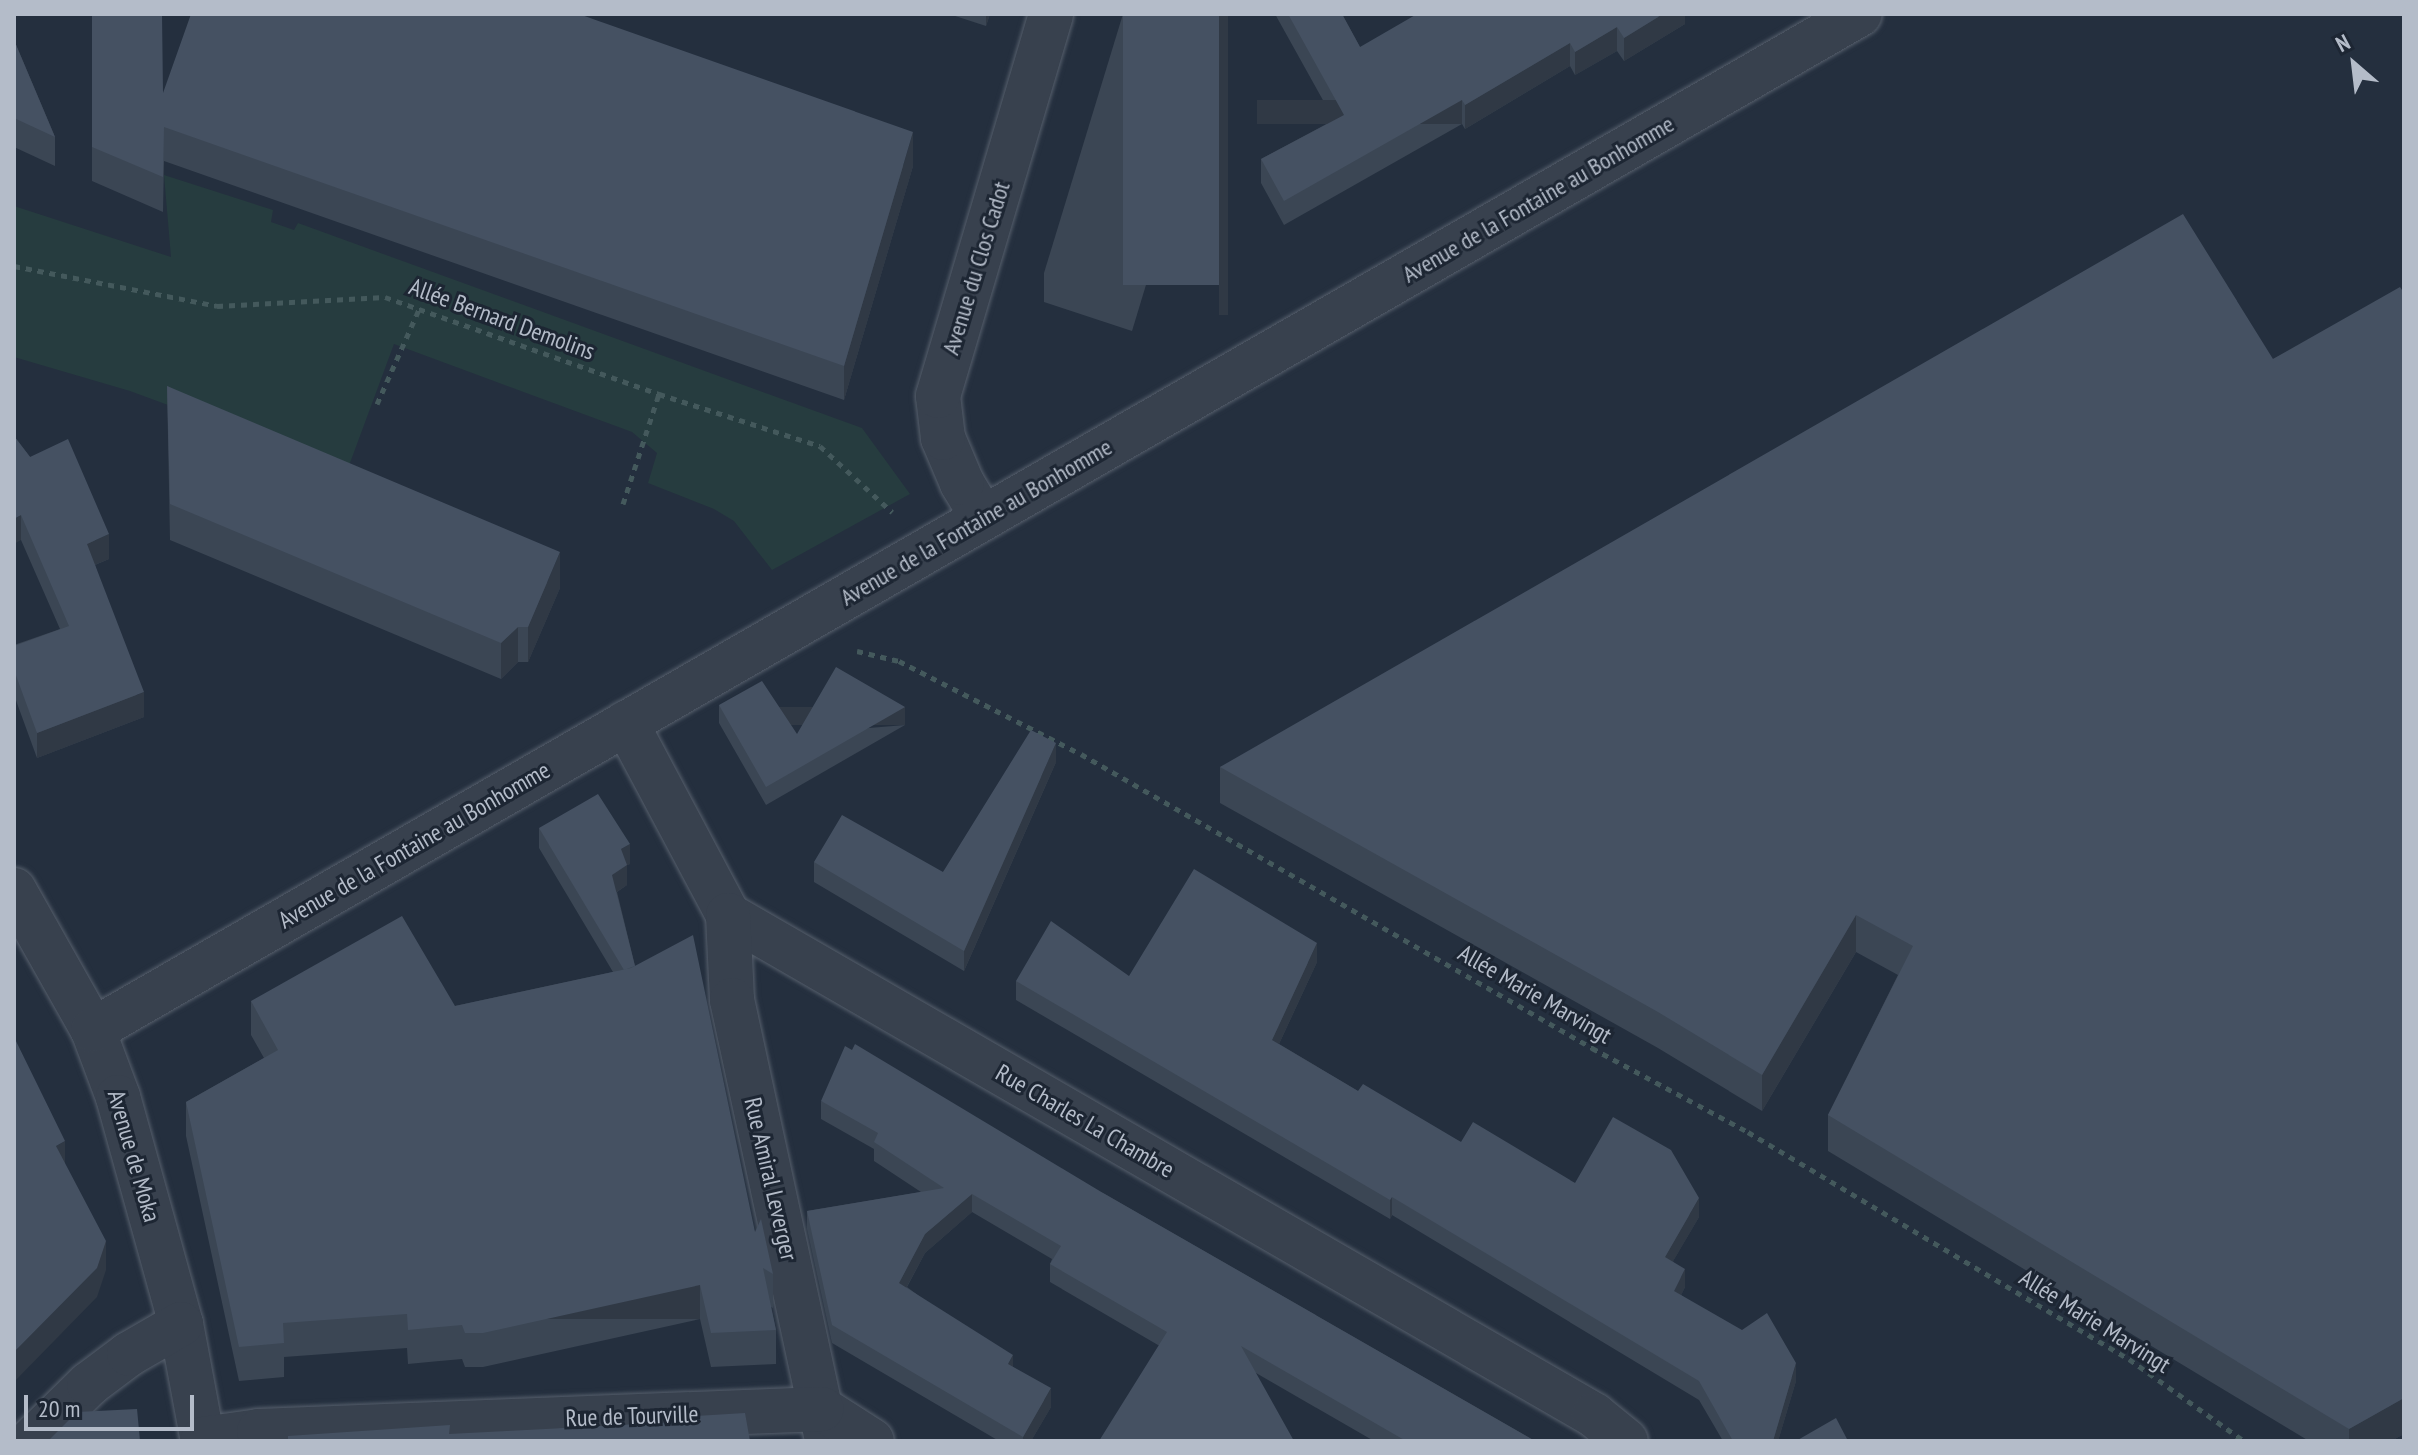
<!DOCTYPE html>
<html>
<head>
<meta charset="utf-8">
<style>
	body { margin:0 }
	#map { position:relative; width:2418px; height:1455px; overflow:hidden; background:#242f3e; font-family:"PT Sans Narrow",sans-serif }
	div>[style] { position:absolute }
	[style*='--x'] { left:calc(var(--x)*1px); top:calc(var(--y)*1px); width:calc(var(--w)*1px); rotate:calc(var(--a)*1deg) }
	.green>* { inset:0; background:#263c3f }
	.path>* { height:5px; margin-top:-2.5px; transform-origin:0; background:repeating-linear-gradient(90deg,#44595c 0 6px,transparent 0 12px) }
	.roads { filter:drop-shadow(0 0 2px #565f6c) drop-shadow(0 0 2px #565f6c) }
	.minor>* { height:44px; margin:-22px; padding:0 22px; transform-origin:22px; border-radius:22px; background:#38414e }
	.wall>* { inset:0; background:#3b4654 }
	.shaded-wall>* { inset:0; background:#303945; transform-origin:0 0 }
	.building>* { inset:0; background:#455162; transform-origin:0 0 }
	span { translate:-50% -50%; white-space:nowrap; text-align:center; line-height:1.15; -webkit-text-stroke:6px #1d2633; paint-order:stroke }
	.street-label { font-size:24px; color:#b4bcc9 }
	.frame { position:absolute; inset:0; border:16px solid #b4bcc9; pointer-events:none }
	.north { position:absolute; left:2314px; top:24px; width:80px; height:80px; -webkit-text-stroke:6px #1d2633; paint-order:stroke; rotate:332deg; font-size:22px; font-weight:700; line-height:32px; text-align:center; color:#b4bcc9 }
	.north::after { content:''; display:block; margin:auto; width:28px; height:36px; background:#b4bcc9; clip-path:polygon(50% 0,100% 100%,50% 72%,0 100%) }
	.scale { position:absolute; left:24px; top:1395px; width:170px; height:36px; box-sizing:border-box; border:4px solid #b4bcc9; border-top:0; padding-left:10px; font-size:24px; line-height:28px; white-space:nowrap; color:#b4bcc9; -webkit-text-stroke:6px #1d2633; paint-order:stroke }
</style>
</head>
<body>
<div id="map">
	<div class="green">
		<div style="clip-path:polygon(164px 175px,273px 210px,271px 222px,294px 230px,298px 223px,862px 428px,910px 494px,772px 570px,734px 521px,714px 509px,648px 483px,657px 453px,632px 432px,394px 344px,347px 471px,130px 391px,14px 357px,14px 206px,171px 257px)"></div>
	</div>
	<div class="path">
		<div style="--x:14;--y:266;--w:207;--a:11.1"></div>
		<div style="--x:217;--y:306;--w:168;--a:-3.1"></div>
		<div style="--x:385;--y:297;--w:291;--a:19.5"></div>
		<div style="--x:659;--y:394;--w:169;--a:17.9"></div>
		<div style="--x:820;--y:446;--w:98;--a:42.5"></div>
		<div style="--x:377;--y:404;--w:104;--a:-66.1"></div>
		<div style="--x:623;--y:504;--w:116;--a:-71.9"></div>
		<div style="--x:857;--y:651;--w:43;--a:13.4"></div>
		<div style="--x:899;--y:661;--w:204;--a:27.1"></div>
		<div style="--x:1081;--y:754;--w:590;--a:29.91"></div>
		<div style="--x:1592;--y:1048;--w:177;--a:28.3"></div>
		<div style="--x:1748;--y:1132;--w:443;--a:30.8"></div>
		<div style="--x:2129;--y:1359;--w:141;--a:35.5"></div>
	</div>
	<div class="roads">
		<div class="minor">
			<div style="--x:983;--y:518;--w:41;--a:-121"></div>
			<div style="--x:962;--y:483;--w:49;--a:-112.9"></div>
			<div style="--x:943;--y:438;--w:42;--a:-96.8"></div>
			<div style="--x:938;--y:396;--w:398;--a:-73.5"></div>
			<div style="--x:626;--y:723;--w:217;--a:62"></div>
			<div style="--x:728;--y:915;--w:1000;--a:30"></div>
			<div style="--x:1594;--y:1415;--w:41;--a:39.1"></div>
			<div style="--x:14;--y:890;--w:161;--a:60.6"></div>
			<div style="--x:93;--y:1030;--w:72;--a:69.5"></div>
			<div style="--x:118;--y:1097;--w:236;--a:74.5"></div>
			<div style="--x:181;--y:1324;--w:119;--a:79.4"></div>
			<div style="--x:728;--y:915;--w:85;--a:87.3"></div>
			<div style="--x:732;--y:1000;--w:451;--a:77.8"></div>
			<div style="--x:93;--y:1030;--w:2038;--a:-29.9"></div>
			<div style="--x:822;--y:1409;--w:59;--a:32.6"></div>
			<div style="--x:203;--y:1439;--w:57;--a:-8.1"></div>
			<div style="--x:259;--y:1431;--w:563;--a:-2.24"></div>
			<div style="--x:31;--y:1441;--w:81;--a:-44.5"></div>
			<div style="--x:89;--y:1384;--w:50;--a:-36.9"></div>
			<div style="--x:129;--y:1354;--w:60;--a:-30"></div>
		</div>
	</div>
	<div class="wall">
		<div style="clip-path:polygon(92px 14px,163px 93px,913px 166px,844px 400px,164px 161px,163px 212px,92px 181px)"></div>
		<div style="clip-path:polygon(949px 14px,990px 14px,986px 26px)"></div>
		<div style="clip-path:polygon(1123px 14px,1228px 14px,1132px 331px,1044px 302px,1044px 273px)"></div>
		<div style="clip-path:polygon(1275px 14px,1342px 14px,1360px 47px,1685px 14px,1685px 24px,1624px 61px,1617px 51px,1575px 75px,1570px 66px,1465px 129px,1462px 124px,1284px 225px,1261px 183px,1261px 159px,1334px 120px)"></div>
		<div style="clip-path:polygon(14px 40px,55px 137px,55px 166px,14px 147px)"></div>
		<div style="clip-path:polygon(2404px 293px,2404px 1434px,2391px 1441px,2309px 1441px,1828px 1151px,1828px 1115px,1898px 975px,1856px 952px,1762px 1111px,1658px 1048px,1220px 803px,1220px 767px,2273px 359px)"></div>
		<div style="clip-path:polygon(167px 386px,560px 588px,528px 662px,518px 662px,501px 679px,170px 540px)"></div>
		<div style="clip-path:polygon(14px 436px,109px 559px,95px 565px,144px 717px,37px 758px,14px 695px,14px 645px,60px 629px,21px 540px)"></div>
		<div style="clip-path:polygon(719px 705px,797px 734px,905px 725px,766px 805px,719px 723px)"></div>
		<div style="clip-path:polygon(1056px 762px,964px 971px,814px 882px,814px 862px,943px 872px)"></div>
		<div style="clip-path:polygon(539px 828px,630px 864px,627px 865px,627px 885px,617px 892px,635px 966px,755px 1232px,773px 1274px,773px 1308px,771px 1307px,776px 1330px,776px 1364px,711px 1367px,700px 1319px,483px 1367px,465px 1367px,462px 1359px,408px 1364px,407px 1348px,284px 1357px,284px 1377px,239px 1381px,186px 1136px,186px 1102px,264px 1058px,251px 1035px,251px 1001px,455px 1006px,613px 972px,539px 848px)"></div>
		<div style="clip-path:polygon(1317px 962px,1279px 1044px,1358px 1091px,1461px 1142px,1575px 1183px,1699px 1217px,1673px 1261px,1685px 1287px,1681px 1295px,1796px 1381px,1778px 1441px,1723px 1441px,1699px 1400px,1392px 1215px,1390px 1219px,1016px 1000px,1016px 981px,1129px 976px)"></div>
		<div style="clip-path:polygon(821px 1101px,1103px 1193px,1535px 1441px,1374px 1441px,1256px 1373px,1158px 1345px,1050px 1282px,1050px 1264px,1052px 1259px,972px 1212px,925px 1253px,907px 1287px,1013px 1367px,1051px 1407px,1031px 1441px,999px 1441px,832px 1343px,807px 1229px,807px 1211px,921px 1192px,874px 1161px,874px 1149px,821px 1119px)"></div>
	</div>
	<div class="shaded-wall">
		<div style="clip-path:polygon(986px 14px,990px 14px,986px 26px)"></div>
		<div style="left:1219px;top:14px;width:9px;height:301px"></div>
		<div style="clip-path:polygon(1663px 14px,1685px 14px,1685px 24px,1624px 61px,1624px 38px)"></div>
		<div style="clip-path:polygon(1617px 27px,1617px 51px,1575px 75px,1575px 52px)"></div>
		<div style="clip-path:polygon(1570px 43px,1570px 66px,1465px 129px,1465px 105px)"></div>
		<div style="left:1462px;top:100px;width:24px;height:205px;rotate:90deg"></div>
		<div style="clip-path:polygon(913px 132px,913px 166px,844px 400px,844px 366px)"></div>
		<div style="clip-path:polygon(21px 515px,21px 540px,14px 544px,14px 519px)"></div>
		<div style="clip-path:polygon(109px 534px,109px 559px,87px 568px,87px 544px)"></div>
		<div style="clip-path:polygon(560px 552px,560px 588px,528px 662px,528px 627px)"></div>
		<div style="clip-path:polygon(518px 627px,518px 662px,501px 679px,501px 643px)"></div>
		<div style="clip-path:polygon(144px 692px,144px 717px,37px 758px,37px 733px)"></div>
		<div style="left:905px;top:707px;width:18px;height:160px;rotate:90deg"></div>
		<div style="clip-path:polygon(1056px 743px,1056px 762px,964px 971px,964px 951px)"></div>
		<div style="clip-path:polygon(630px 844px,630px 864px,627px 865px,627px 885px,612px 895px,612px 875px,621px 849px)"></div>
		<div style="clip-path:polygon(1856px 915px,1856px 952px,1762px 1111px,1762px 1075px)"></div>
		<div style="clip-path:polygon(1317px 943px,1317px 962px,1272px 1059px,1272px 1040px)"></div>
		<div style="clip-path:polygon(65px 1141px,65px 1170px,56px 1146px)"></div>
		<div style="clip-path:polygon(972px 1194px,972px 1212px,925px 1253px,899px 1301px,899px 1283px,925px 1234px)"></div>
		<div style="clip-path:polygon(1392px 1197px,1392px 1215px,1390px 1219px,1390px 1200px)"></div>
		<div style="clip-path:polygon(1699px 1198px,1699px 1217px,1665px 1275px,1665px 1257px)"></div>
		<div style="clip-path:polygon(106px 1241px,106px 1270px,97px 1297px,14px 1382px,14px 1352px)"></div>
		<div style="clip-path:polygon(1685px 1269px,1685px 1287px,1674px 1310px,1674px 1291px)"></div>
		<div style="left:700px;top:1285px;width:34px;height:222px;rotate:90deg"></div>
		<div style="clip-path:polygon(1013px 1355px,1013px 1374px,1008px 1364px)"></div>
		<div style="clip-path:polygon(1796px 1363px,1796px 1381px,1778px 1441px,1773px 1441px)"></div>
		<div style="clip-path:polygon(1051px 1388px,1051px 1407px,1031px 1441px,1023px 1441px,1023px 1437px)"></div>
		<div style="clip-path:polygon(2404px 1398px,2404px 1434px,2391px 1441px,2349px 1441px,2349px 1429px)"></div>
	</div>
	<div class="building">
		<div style="clip-path:polygon(92px 14px,162px 14px,163px 93px,191px 14px,579px 14px,913px 132px,844px 366px,164px 127px,163px 177px,92px 147px)"></div>
		<div style="left:1123px;top:14px;width:96px;height:271px"></div>
		<div style="clip-path:polygon(1288px 14px,1342px 14px,1360px 47px,1417px 14px,1663px 14px,1624px 38px,1617px 27px,1575px 52px,1570px 43px,1465px 105px,1462px 100px,1284px 201px,1261px 159px,1344px 115px)"></div>
		<div style="clip-path:polygon(14px 40px,55px 137px,14px 118px)"></div>
		<div style="clip-path:polygon(2183px 214px,2273px 359px,2400px 287px,2404px 293px,2404px 1398px,2349px 1429px,1828px 1115px,1913px 946px,1856px 915px,1762px 1075px,1658px 1012px,1220px 767px)"></div>
		<div style="clip-path:polygon(167px 386px,560px 552px,528px 627px,518px 627px,501px 643px,170px 504px)"></div>
		<div style="clip-path:polygon(14px 436px,30px 457px,68px 439px,109px 534px,87px 544px,144px 692px,37px 733px,14px 670px,14px 646px,69px 626px,21px 515px,14px 519px)"></div>
		<div style="clip-path:polygon(836px 667px,905px 707px,766px 787px,719px 705px,762px 681px,797px 734px)"></div>
		<div style="clip-path:polygon(1031px 730px,1056px 743px,964px 951px,814px 862px,842px 815px,943px 872px)"></div>
		<div style="clip-path:polygon(598px 794px,630px 844px,621px 849px,627px 865px,612px 875px,635px 966px,624px 970px,539px 828px)"></div>
		<div style="clip-path:polygon(1194px 869px,1317px 943px,1272px 1040px,1358px 1091px,1363px 1084px,1461px 1142px,1473px 1122px,1575px 1183px,1613px 1117px,1671px 1150px,1699px 1198px,1665px 1257px,1685px 1269px,1674px 1291px,1742px 1330px,1767px 1313px,1796px 1363px,1773px 1441px,1733px 1441px,1699px 1381px,1392px 1197px,1390px 1200px,1016px 981px,1051px 921px,1129px 976px)"></div>
		<div style="clip-path:polygon(402px 916px,455px 1006px,631px 968px,693px 935px,755px 1232px,761px 1219px,773px 1274px,763px 1268px,776px 1330px,711px 1333px,700px 1285px,483px 1333px,465px 1333px,462px 1325px,408px 1330px,407px 1314px,283px 1323px,284px 1343px,239px 1347px,186px 1102px,278px 1050px,251px 1001px)"></div>
		<div style="clip-path:polygon(14px 1037px,65px 1141px,56px 1146px,106px 1241px,97px 1268px,14px 1352px)"></div>
		<div style="clip-path:polygon(855px 1044px,1103px 1193px,1535px 1441px,1406px 1441px,1241px 1346px,1294px 1441px,1099px 1441px,1167px 1332px,1050px 1264px,1061px 1246px,972px 1194px,925px 1234px,899px 1283px,1013px 1355px,1008px 1364px,1051px 1388px,1023px 1437px,832px 1325px,807px 1211px,944px 1188px,874px 1142px,878px 1133px,821px 1101px,845px 1046px,852px 1050px)"></div>
		<div style="clip-path:polygon(137px 1409px,140px 1441px,48px 1441px,77px 1412px)"></div>
		<div style="clip-path:polygon(745px 1413px,750px 1441px,288px 1441px,288px 1436px,450px 1425px,449px 1434px,696px 1421px,696px 1416px)"></div>
		<div style="clip-path:polygon(1836px 1418px,1848px 1441px,1796px 1441px)"></div>
	</div>
	<div class="street-label">
		<span style="left:1538px;top:199px;rotate:-30deg">Avenue de la Fontaine au Bonhomme</span>
		<span style="left:976px;top:268px;rotate:-73deg">Avenue du Clos Cadot</span>
		<span style="left:502px;top:319px;rotate:20deg">Allée Bernard Demolins</span>
		<span style="left:976px;top:522px;rotate:-30deg">Avenue de la Fontaine au Bonhomme</span>
		<span style="left:414px;top:845px;rotate:-30deg">Avenue de la Fontaine au Bonhomme</span>
		<span style="left:1535px;top:994px;rotate:30deg">Allée Marie Marvingt</span>
		<span style="left:1085px;top:1121px;rotate:30deg">Rue Charles La Chambre</span>
		<span style="left:134px;top:1156px;rotate:74deg">Avenue de Moka</span>
		<span style="left:771px;top:1179px;rotate:77deg">Rue Amiral Leverger</span>
		<span style="left:2095px;top:1321px;rotate:32deg">Allée Marie Marvingt</span>
		<span style="left:632px;top:1416px;rotate:-2deg">Rue de Tourville</span>
	</div>
	<div class="frame"></div>
	<div class="north">N</div>
	<div class="scale">20 m</div>
</div>
</body>
</html>
